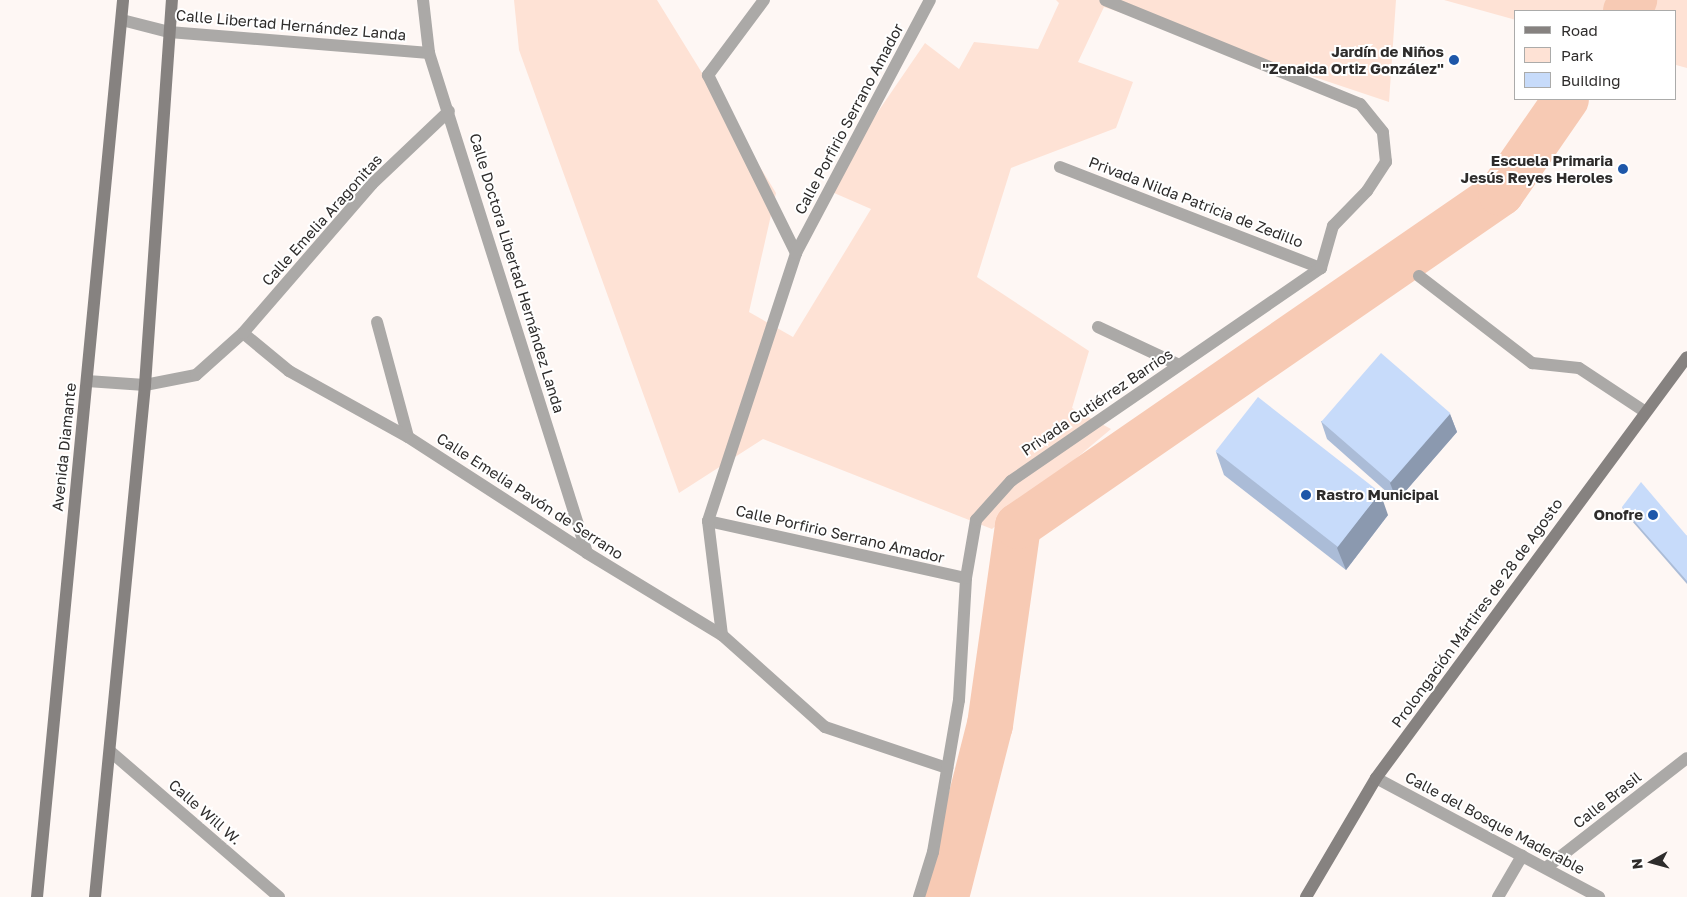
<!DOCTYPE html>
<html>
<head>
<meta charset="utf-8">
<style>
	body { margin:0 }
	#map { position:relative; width:1687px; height:897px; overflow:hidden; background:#fef7f4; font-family:"Golos Text",sans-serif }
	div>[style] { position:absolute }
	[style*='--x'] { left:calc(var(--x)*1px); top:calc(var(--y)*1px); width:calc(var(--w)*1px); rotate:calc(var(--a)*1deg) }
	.green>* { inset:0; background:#fee2d5 }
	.river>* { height:46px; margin:-23px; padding:0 23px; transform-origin:23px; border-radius:23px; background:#f7cab4 }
	.street>* { height:12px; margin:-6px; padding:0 6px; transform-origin:6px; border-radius:6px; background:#aba9a7 }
	.secondary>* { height:12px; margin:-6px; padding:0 6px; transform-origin:6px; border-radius:6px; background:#868280 }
	.wall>* { inset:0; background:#abbcd7 }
	.shaded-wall>* { inset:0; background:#8b99af }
	.building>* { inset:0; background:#c7dbfa; transform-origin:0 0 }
	.dots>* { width:14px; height:14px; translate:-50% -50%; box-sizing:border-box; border:2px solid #fff; border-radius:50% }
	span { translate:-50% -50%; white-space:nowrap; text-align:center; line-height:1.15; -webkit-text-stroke:4px #fff; paint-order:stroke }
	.street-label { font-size:15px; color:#2e2c2b }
	.poi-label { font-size:15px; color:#2e2c2b; font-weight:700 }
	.right { translate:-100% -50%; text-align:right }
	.left { translate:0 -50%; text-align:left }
	.legend { position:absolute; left:1514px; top:10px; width:162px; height:90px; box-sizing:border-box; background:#fff; border:1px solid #ababaa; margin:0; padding:6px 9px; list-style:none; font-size:15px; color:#2e2c2b }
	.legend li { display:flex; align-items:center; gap:10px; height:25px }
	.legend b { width:25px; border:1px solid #ababaa }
	.north { position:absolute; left:1627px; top:837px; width:50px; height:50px; -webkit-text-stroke:4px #fff; paint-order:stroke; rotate:263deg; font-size:14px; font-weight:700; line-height:20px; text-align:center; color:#2e2c2b }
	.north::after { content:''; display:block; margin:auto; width:18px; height:22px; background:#2e2c2b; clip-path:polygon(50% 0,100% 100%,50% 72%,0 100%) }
</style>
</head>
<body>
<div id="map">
	<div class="green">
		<div style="clip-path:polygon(514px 0,657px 0,776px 193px,749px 312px,793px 337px,871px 209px,825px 189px,925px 43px,959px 69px,974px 42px,1038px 49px,1059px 3px,1056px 0,1396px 0,1389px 102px,1104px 7px,1078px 62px,1133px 82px,1116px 128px,1011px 168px,977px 277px,1089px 351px,1072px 408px,1111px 429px,992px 529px,763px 439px,679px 493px,519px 50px)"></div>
		<div style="clip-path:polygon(1444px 0,1687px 0,1687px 68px,1676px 65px,1676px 11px,1516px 11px,1516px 20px)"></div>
	</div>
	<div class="river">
		<div style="--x:1626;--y:11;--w:14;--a:-54"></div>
		<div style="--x:946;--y:897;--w:178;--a:-75.7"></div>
		<div style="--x:990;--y:725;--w:201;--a:-82"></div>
		<div style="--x:1018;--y:526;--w:587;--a:-34.58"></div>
		<div style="--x:1501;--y:193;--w:114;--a:-55.3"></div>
	</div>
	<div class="street">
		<div style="--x:423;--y:0;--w:53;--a:83.5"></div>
		<div style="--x:429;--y:53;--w:524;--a:72.46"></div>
		<div style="--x:764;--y:0;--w:94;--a:126.7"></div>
		<div style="--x:708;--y:75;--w:199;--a:63.7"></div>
		<div style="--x:122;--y:20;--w:49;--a:14.3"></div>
		<div style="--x:169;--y:32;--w:261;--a:4.6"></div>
		<div style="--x:1060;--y:167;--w:280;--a:21.2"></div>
		<div style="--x:1419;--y:276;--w:143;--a:37.6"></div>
		<div style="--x:1532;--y:363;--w:47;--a:6.1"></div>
		<div style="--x:1579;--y:368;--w:78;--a:33.5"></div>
		<div style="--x:377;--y:322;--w:119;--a:74.9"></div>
		<div style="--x:1098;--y:327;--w:89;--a:25.1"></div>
		<div style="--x:243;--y:333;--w:60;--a:39.6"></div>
		<div style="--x:289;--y:371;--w:136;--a:29"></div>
		<div style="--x:408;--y:437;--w:213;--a:32.9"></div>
		<div style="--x:587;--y:553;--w:158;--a:31.3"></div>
		<div style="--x:722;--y:635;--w:138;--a:41.8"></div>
		<div style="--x:825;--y:727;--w:129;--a:18.6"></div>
		<div style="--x:87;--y:381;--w:58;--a:3.9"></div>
		<div style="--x:145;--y:385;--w:52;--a:-11.1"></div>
		<div style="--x:196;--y:375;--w:63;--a:-41.8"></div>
		<div style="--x:243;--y:333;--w:197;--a:-49.1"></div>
		<div style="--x:372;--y:184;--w:106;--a:-43.5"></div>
		<div style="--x:708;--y:521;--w:264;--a:12.5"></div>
		<div style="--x:722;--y:635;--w:115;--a:-97"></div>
		<div style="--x:708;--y:521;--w:282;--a:-71.8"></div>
		<div style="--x:796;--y:253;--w:286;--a:-62.1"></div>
		<div style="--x:111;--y:752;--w:222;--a:40.8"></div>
		<div style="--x:1376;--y:778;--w:253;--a:28.1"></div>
		<div style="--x:1547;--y:867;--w:177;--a:-37.9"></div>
		<div style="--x:919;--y:897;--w:47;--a:-72.7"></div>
		<div style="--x:933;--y:852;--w:154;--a:-80.3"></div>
		<div style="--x:959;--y:700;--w:122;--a:-86.7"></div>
		<div style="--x:966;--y:578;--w:59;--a:-80.2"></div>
		<div style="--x:976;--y:520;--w:52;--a:-48.1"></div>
		<div style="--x:1011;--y:481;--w:376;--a:-34.5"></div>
		<div style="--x:1321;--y:268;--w:44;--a:-74.1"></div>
		<div style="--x:1333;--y:226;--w:49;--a:-45.8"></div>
		<div style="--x:1367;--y:191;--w:35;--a:-57"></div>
		<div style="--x:1386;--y:162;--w:30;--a:-96"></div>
		<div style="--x:1383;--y:132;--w:36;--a:-129"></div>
		<div style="--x:1360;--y:104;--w:275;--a:-157.8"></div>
		<div style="--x:1498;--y:897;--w:48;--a:-59.7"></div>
	</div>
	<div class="secondary">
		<div style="--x:37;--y:897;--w:901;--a:-84.52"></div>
		<div style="--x:95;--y:897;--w:514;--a:-84.42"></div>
		<div style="--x:145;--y:385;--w:386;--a:-86"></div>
		<div style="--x:1306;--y:897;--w:138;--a:-59.5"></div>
		<div style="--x:1376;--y:778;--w:523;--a:-53.55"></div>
	</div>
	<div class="wall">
		<div style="clip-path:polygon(1450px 414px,1457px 432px,1397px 501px,1327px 439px,1321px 421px)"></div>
		<div style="clip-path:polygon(1216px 452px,1388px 515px,1346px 570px,1224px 475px)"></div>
		<div style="clip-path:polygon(1622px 507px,1687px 536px,1687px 584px,1625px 513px)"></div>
	</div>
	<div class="shaded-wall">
		<div style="clip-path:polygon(1450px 414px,1457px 432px,1397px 501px,1390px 483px)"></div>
		<div style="clip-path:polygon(1380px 492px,1388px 515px,1346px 570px,1337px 548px)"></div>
	</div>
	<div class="building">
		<div style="left:1381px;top:353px;width:92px;height:91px;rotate:41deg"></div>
		<div style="left:1258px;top:397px;width:155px;height:69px;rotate:38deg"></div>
		<div style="clip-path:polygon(1641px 482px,1687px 536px,1687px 581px,1622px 507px)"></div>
	</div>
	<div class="dots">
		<div style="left:1454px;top:60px;background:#1e57a9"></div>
		<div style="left:1623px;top:169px;background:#1e57a9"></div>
		<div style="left:1306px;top:495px;background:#1e57a9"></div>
		<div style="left:1653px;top:515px;background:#1e57a9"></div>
	</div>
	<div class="street-label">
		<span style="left:291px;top:25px;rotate:5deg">Calle Libertad Hernández Landa</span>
		<span style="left:849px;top:119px;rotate:-62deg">Calle Porfirio Serrano Amador</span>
		<span style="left:1196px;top:202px;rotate:21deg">Privada Nilda Patricia de Zedillo</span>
		<span style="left:322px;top:220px;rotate:-48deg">Calle Emelia Aragonitas</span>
		<span style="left:517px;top:273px;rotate:73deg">Calle Doctora Libertad Hernández Landa</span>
		<span style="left:1097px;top:402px;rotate:-34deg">Privada Gutiérrez Barrios</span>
		<span style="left:64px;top:447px;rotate:-84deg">Avenida Diamante</span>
		<span style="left:530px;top:496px;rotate:33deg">Calle Emelia Pavón de Serrano</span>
		<span style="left:840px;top:534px;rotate:13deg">Calle Porfirio Serrano Amador</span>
		<span style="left:1477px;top:613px;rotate:-54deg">Prolongación Mártires de 28 de Agosto</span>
		<span style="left:1607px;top:800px;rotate:-38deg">Calle Brasil</span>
		<span style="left:205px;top:812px;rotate:41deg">Calle Will W.</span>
		<span style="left:1495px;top:823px;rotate:28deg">Calle del Bosque Maderable</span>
	</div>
	<div class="poi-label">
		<span class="right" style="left:1444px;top:60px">Jardín de Niños<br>"Zenaida Ortiz González"</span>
		<span class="right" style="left:1613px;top:169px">Escuela Primaria<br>Jesús Reyes Heroles</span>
		<span class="left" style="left:1316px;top:495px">Rastro Municipal</span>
		<span class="right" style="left:1643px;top:515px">Onofre</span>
	</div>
	<ul class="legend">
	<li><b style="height:6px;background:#868280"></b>Road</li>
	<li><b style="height:14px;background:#fee2d5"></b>Park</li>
	<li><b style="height:14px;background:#c7dbfa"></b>Building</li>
	</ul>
	<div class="north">N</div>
</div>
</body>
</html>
